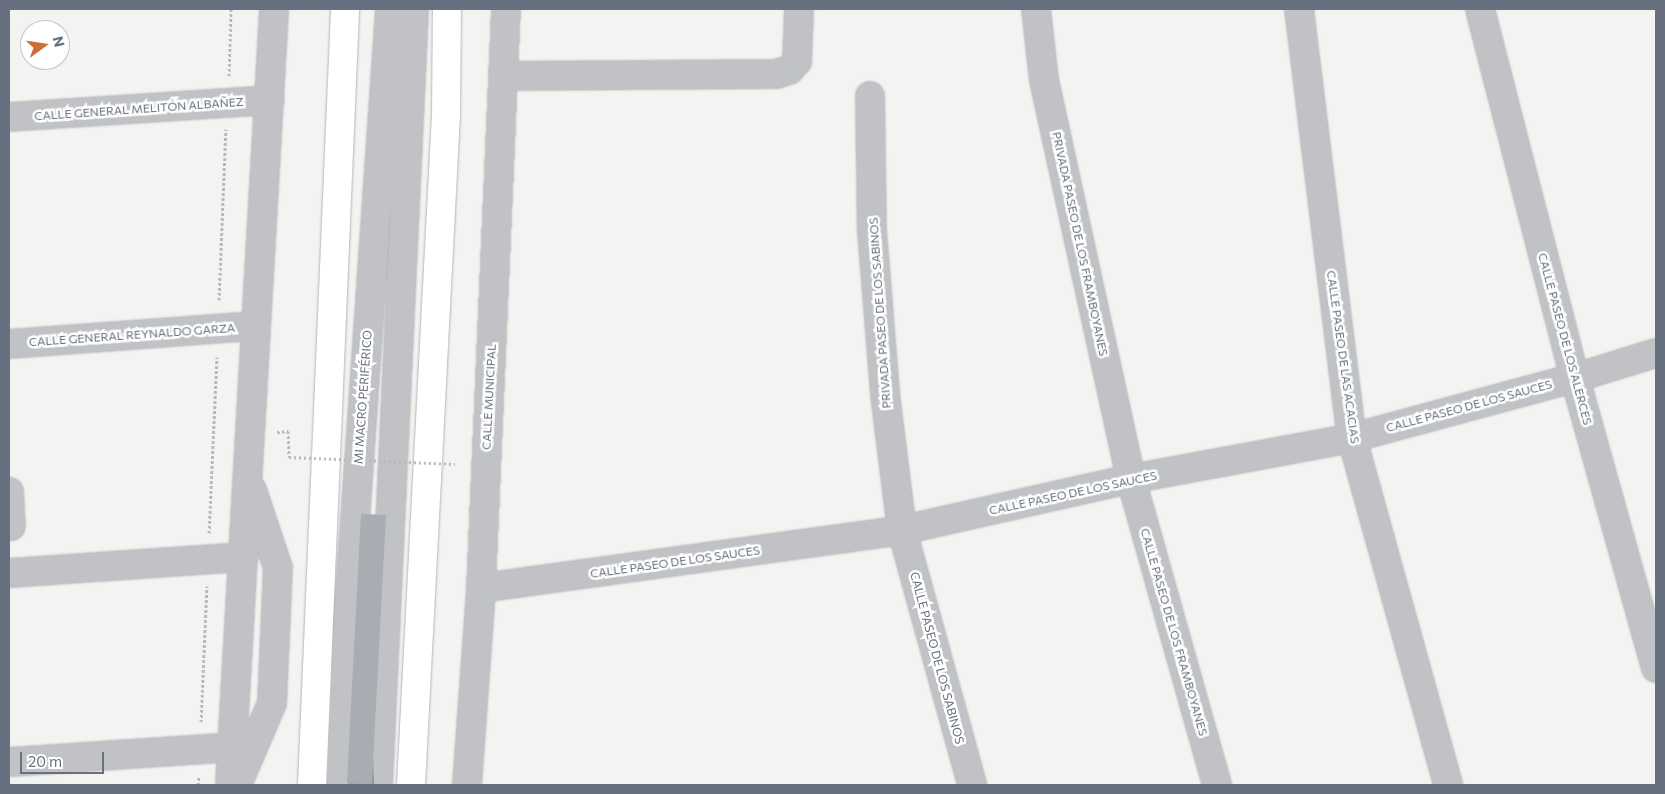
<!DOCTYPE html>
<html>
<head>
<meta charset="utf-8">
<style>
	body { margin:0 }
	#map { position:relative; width:1665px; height:794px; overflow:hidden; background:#f3f4f1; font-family:Commissioner,sans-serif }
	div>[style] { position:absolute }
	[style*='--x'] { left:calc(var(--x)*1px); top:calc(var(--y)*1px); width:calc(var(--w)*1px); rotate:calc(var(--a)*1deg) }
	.path>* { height:3px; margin-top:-1.5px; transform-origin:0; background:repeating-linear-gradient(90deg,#b7b9bc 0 2.5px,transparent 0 5px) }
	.roads { filter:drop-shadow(0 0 1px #b3b5b8) drop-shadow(0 0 1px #b3b5b8) }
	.minor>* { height:28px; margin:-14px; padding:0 14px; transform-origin:14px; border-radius:14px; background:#c0c2c5 }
	.highway>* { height:28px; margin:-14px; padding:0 14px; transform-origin:14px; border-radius:14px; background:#fff }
	.path-bridge>* { height:3px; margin-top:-1.5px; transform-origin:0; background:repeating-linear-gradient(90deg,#b7b9bc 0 2.5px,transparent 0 5px) }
	.wall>* { inset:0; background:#91959a }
	.building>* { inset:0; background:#a9adb3; transform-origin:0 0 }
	span { translate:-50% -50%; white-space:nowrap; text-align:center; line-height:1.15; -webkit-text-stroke:5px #fff; paint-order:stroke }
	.street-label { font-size:12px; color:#67707e }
	.frame { position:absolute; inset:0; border:10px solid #67707e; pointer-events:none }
	.north { position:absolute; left:20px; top:20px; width:50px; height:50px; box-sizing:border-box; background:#fff; border:1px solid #c2c6cb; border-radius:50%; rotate:76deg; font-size:14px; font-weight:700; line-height:20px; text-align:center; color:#67707e }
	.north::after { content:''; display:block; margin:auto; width:18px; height:22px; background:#cd6e37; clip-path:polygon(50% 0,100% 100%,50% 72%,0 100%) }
	.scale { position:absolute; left:20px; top:752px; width:84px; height:22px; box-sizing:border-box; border:2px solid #67707e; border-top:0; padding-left:6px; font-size:15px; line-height:18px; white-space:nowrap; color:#67707e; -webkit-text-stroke:4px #fff; paint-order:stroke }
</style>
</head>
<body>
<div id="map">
	<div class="path">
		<div style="--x:229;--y:76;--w:67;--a:-88.3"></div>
		<div style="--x:219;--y:300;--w:171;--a:-87.7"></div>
		<div style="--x:277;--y:432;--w:11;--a:-5"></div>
		<div style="--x:288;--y:431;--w:26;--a:88"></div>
		<div style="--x:209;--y:533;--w:176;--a:-87.4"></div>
		<div style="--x:201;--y:722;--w:136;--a:-87.5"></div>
		<div style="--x:198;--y:785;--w:9;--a:-84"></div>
	</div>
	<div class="roads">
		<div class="minor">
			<div style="--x:1036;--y:9;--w:71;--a:83.6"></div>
			<div style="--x:1044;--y:80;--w:408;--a:77.7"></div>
			<div style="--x:1131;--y:479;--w:318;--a:74.3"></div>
			<div style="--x:1299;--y:9;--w:432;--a:83"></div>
			<div style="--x:1352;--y:438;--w:360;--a:74.5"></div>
			<div style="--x:1480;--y:9;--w:381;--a:75.6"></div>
			<div style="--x:1575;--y:378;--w:301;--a:74.4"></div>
			<div style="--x:504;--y:76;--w:272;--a:-0.4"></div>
			<div style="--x:776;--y:74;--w:14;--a:-17"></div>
			<div style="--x:789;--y:70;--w:12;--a:-48"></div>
			<div style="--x:797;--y:61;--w:52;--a:-87.8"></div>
			<div style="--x:870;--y:96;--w:135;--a:89.2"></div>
			<div style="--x:872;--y:231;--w:164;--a:85.4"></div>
			<div style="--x:885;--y:394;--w:137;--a:82.9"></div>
			<div style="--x:902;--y:530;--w:264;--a:74.6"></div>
			<div style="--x:9;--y:117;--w:261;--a:-3.7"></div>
			<div style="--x:9;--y:344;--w:247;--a:-4.2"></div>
			<div style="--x:9;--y:492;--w:34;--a:87"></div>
			<div style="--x:9;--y:573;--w:235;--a:-3.9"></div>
			<div style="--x:481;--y:588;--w:425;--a:-7.8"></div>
			<div style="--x:902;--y:530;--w:235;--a:-12.6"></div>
			<div style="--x:1131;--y:479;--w:225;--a:-10.5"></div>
			<div style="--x:1352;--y:438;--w:231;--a:-15.1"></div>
			<div style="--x:1575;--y:378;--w:85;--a:-17.2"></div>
			<div style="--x:9;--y:762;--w:224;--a:-3.8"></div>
			<div style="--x:230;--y:785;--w:777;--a:-86.75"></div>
			<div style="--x:237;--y:785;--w:89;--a:-66.9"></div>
			<div style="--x:272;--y:703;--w:135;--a:-87.5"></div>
			<div style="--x:278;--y:568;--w:82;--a:-108.4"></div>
			<div style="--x:337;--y:785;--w:778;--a:-86.09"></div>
			<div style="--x:378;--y:785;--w:777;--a:-87.34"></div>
			<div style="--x:467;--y:785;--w:197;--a:-85.9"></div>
			<div style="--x:481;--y:588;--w:580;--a:-87.53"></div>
		</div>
		<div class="highway">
			<div style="--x:312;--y:785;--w:777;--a:-87.56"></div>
			<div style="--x:411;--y:785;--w:671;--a:-87.01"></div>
			<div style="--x:446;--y:115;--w:106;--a:-89.5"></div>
		</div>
	</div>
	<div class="path-bridge">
		<div style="--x:289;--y:457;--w:166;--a:2.4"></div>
	</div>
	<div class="wall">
		<div style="clip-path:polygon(365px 528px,374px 785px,349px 785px,360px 541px)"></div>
	</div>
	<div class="building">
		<div style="left:386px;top:515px;width:270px;height:25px;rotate:93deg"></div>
	</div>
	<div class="street-label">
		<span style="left:139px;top:109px;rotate:-4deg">CALLE GENERAL MELITÓN ALBAÑEZ</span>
		<span style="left:1080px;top:244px;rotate:78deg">PRIVADA PASEO DE LOS FRAMBOYANES</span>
		<span style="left:880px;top:313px;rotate:-94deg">PRIVADA PASEO DE LOS SABINOS</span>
		<span style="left:132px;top:335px;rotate:-4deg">CALLE GENERAL REYNALDO GARZA</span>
		<span style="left:1565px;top:339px;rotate:75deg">CALLE PASEO DE LOS ALERCES</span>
		<span style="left:1343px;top:357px;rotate:82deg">CALLE PASEO DE LAS ACACIAS</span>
		<span style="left:363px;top:397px;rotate:-86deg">MI MACRO PERIFÉRICO</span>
		<span style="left:489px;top:397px;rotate:-87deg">CALLE MUNICIPAL</span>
		<span style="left:1469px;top:406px;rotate:-15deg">CALLE PASEO DE LOS SAUCES</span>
		<span style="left:1073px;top:493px;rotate:-12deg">CALLE PASEO DE LOS SAUCES</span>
		<span style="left:675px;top:562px;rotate:-8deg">CALLE PASEO DE LOS SAUCES</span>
		<span style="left:1174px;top:632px;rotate:74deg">CALLE PASEO DE LOS FRAMBOYANES</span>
		<span style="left:937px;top:658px;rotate:75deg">CALLE PASEO DE LOS SABINOS</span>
	</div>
	<div class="frame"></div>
	<div class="north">N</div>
	<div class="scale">20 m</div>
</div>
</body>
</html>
